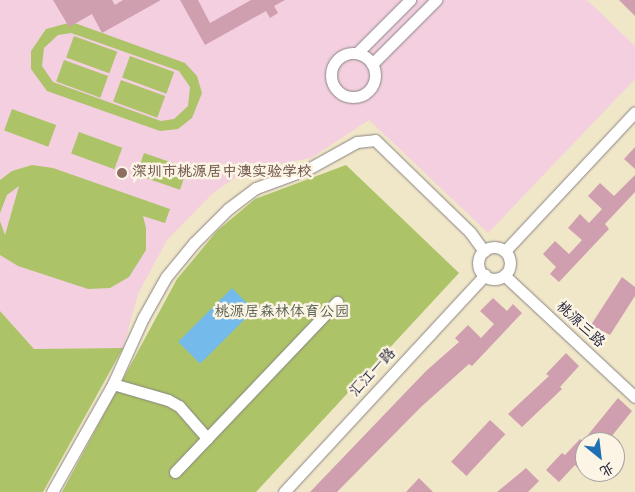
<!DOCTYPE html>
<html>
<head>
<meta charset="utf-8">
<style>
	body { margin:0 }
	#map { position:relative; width:635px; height:492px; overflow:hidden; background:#f0e6c8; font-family:Mynerve,"LXGW WenKai TC",sans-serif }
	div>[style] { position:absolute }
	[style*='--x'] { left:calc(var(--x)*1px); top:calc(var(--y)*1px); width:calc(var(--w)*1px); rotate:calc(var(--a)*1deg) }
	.built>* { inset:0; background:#f3cfe0 }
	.green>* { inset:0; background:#acc368; transform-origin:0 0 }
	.water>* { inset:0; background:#74baeb; transform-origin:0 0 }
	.building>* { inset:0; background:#d09faf; transform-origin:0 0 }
	.roads { filter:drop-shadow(0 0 1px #898482) drop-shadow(0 0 1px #898482) }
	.minor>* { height:11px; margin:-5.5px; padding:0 5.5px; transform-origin:5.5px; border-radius:5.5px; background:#fff }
	.minor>.ring { margin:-5.5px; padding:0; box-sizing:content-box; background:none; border:11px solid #fff; border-radius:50% }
	.dots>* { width:14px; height:14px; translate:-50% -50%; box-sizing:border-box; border:2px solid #fcf5e5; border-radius:50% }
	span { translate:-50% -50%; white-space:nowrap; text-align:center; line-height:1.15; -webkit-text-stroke:5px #fcf5e5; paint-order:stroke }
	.education-label { font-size:15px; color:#785e54; font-weight:700 }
	.left { translate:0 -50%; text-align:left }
	.park-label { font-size:15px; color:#525a4b }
	.street-label { font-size:15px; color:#22223b }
	.north { position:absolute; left:575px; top:432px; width:50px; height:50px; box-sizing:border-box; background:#fcf5e5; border:1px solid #a5a1a1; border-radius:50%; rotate:151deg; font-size:14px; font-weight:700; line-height:20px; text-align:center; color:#22223b }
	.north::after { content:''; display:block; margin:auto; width:18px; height:22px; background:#1f6fb2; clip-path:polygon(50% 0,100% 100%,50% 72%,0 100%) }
</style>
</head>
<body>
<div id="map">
	<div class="built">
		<div style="clip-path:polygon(0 0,587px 0,635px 46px,635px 79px,488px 233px,369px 120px,311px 158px,257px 168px,233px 179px,212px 194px,167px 240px,138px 294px,123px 348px,34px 349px,0 311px)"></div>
	</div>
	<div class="green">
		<div style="clip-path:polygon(evenodd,72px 22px,185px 63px,197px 76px,202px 93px,192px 118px,178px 129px,160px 131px,47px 91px,31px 69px,31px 51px,46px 29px,72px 22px,71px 33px,179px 71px,190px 87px,188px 106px,174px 119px,161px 121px,53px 82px,42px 66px,44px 48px,58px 35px,71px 33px)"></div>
		<div style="left:74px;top:36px;width:46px;height:23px;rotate:20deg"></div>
		<div style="left:130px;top:56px;width:47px;height:23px;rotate:20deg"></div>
		<div style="left:64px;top:60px;width:47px;height:23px;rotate:20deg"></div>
		<div style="left:121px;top:80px;width:47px;height:23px;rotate:20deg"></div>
		<div style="left:12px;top:109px;width:47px;height:23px;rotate:20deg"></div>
		<div style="left:79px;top:132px;width:46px;height:23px;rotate:20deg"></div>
		<div style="left:144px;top:153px;width:46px;height:23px;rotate:19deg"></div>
		<div style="clip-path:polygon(32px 165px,53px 168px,170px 209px,165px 223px,143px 216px,146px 228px,146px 250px,129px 277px,110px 288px,88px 289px,18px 266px,0 255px,0 221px,5px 235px,19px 186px,7px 195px,0 213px,0 180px,12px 171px)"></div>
		<div style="clip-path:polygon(346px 165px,459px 273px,256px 492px,62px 492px,177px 279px,217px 231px,255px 199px)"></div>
		<div style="clip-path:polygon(0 311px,34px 349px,123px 348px,43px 492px,0 492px)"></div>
	</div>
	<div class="water">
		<div style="left:232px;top:288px;width:31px;height:76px;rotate:45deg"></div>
	</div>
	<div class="building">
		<div style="clip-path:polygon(53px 0,112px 0,115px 5px,123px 0,161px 0,102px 33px,92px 14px,69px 27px)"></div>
		<div style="clip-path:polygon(180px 0,198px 0,210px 23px,251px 0,285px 0,274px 6px,278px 13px,270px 18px,266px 11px,205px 45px)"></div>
		<div style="clip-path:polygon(619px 0,635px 0,635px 16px)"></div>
		<div style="clip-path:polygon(635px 147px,635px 169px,624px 159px)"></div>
		<div style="clip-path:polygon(635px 175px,635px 192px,605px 224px,609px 229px,559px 282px,550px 274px,556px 267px,543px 254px,555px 241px,569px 254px,582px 240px,568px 228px,580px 214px,589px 223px,602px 209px,588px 196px,600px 183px,614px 196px)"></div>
		<div style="clip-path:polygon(622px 277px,635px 287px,635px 296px,610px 335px,591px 325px)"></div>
		<div style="clip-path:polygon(493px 298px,507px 311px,513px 304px,522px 313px,472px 366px,469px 364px,421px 407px,337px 492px,310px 492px,426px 371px,459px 342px,455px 338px,468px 325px,481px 338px,494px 324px,480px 311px)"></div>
		<div style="clip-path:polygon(566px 353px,579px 366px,560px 387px,562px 389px,522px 427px,508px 414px,549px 376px,546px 374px)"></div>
		<div style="clip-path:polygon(618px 398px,632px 411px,607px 442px,584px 442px,585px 461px,578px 468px,575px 465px,559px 482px,546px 470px,562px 453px,565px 455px,580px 439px,583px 441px)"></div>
		<div style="left:490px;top:420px;width:21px;height:57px;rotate:43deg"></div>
		<div style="clip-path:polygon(526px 468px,539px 481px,528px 492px,497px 492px)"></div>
		<div style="clip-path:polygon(419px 478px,433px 492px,406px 492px)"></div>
	</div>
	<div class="roads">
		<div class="minor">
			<div class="ring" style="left:331px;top:53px;width:33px;height:33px"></div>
			<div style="--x:357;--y:53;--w:75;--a:-45"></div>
			<div style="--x:372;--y:64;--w:91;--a:-45"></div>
			<div class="ring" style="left:478px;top:247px;width:21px;height:21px"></div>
			<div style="--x:505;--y:251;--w:190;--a:-46.9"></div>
			<div style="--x:504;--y:275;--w:179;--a:43"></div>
			<div style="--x:113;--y:384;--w:57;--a:16.2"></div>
			<div style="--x:168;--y:400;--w:13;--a:29"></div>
			<div style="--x:179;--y:406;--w:43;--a:48.8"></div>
			<div style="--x:175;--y:472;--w:235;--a:-46.4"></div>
			<div style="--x:52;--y:492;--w:124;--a:-60.5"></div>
			<div style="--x:113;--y:384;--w:72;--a:-65.6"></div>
			<div style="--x:143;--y:318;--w:47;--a:-60.7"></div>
			<div style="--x:166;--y:277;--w:44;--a:-50.5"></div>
			<div style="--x:194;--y:243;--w:48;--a:-45"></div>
			<div style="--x:228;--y:209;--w:35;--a:-37"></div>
			<div style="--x:256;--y:188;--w:55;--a:-20.1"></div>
			<div style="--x:308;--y:169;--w:56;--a:-28.9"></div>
			<div style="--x:357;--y:142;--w:18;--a:-6"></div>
			<div style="--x:375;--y:140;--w:132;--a:44.1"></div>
			<div style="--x:470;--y:232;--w:24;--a:54"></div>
			<div style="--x:284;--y:492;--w:296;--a:-47.2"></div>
		</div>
	</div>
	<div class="dots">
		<div style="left:122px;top:173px;background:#8d6e63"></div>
	</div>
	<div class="education-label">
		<span class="left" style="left:132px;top:173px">深圳市桃源居中澳实验学校</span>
	</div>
	<div class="park-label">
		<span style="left:282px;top:313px">桃源居森林体育公园</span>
	</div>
	<div class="street-label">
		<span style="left:580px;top:325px;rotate:43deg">桃源三路</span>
		<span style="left:373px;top:373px;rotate:-47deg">汇江一路</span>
	</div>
	<div class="north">北</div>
</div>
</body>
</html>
